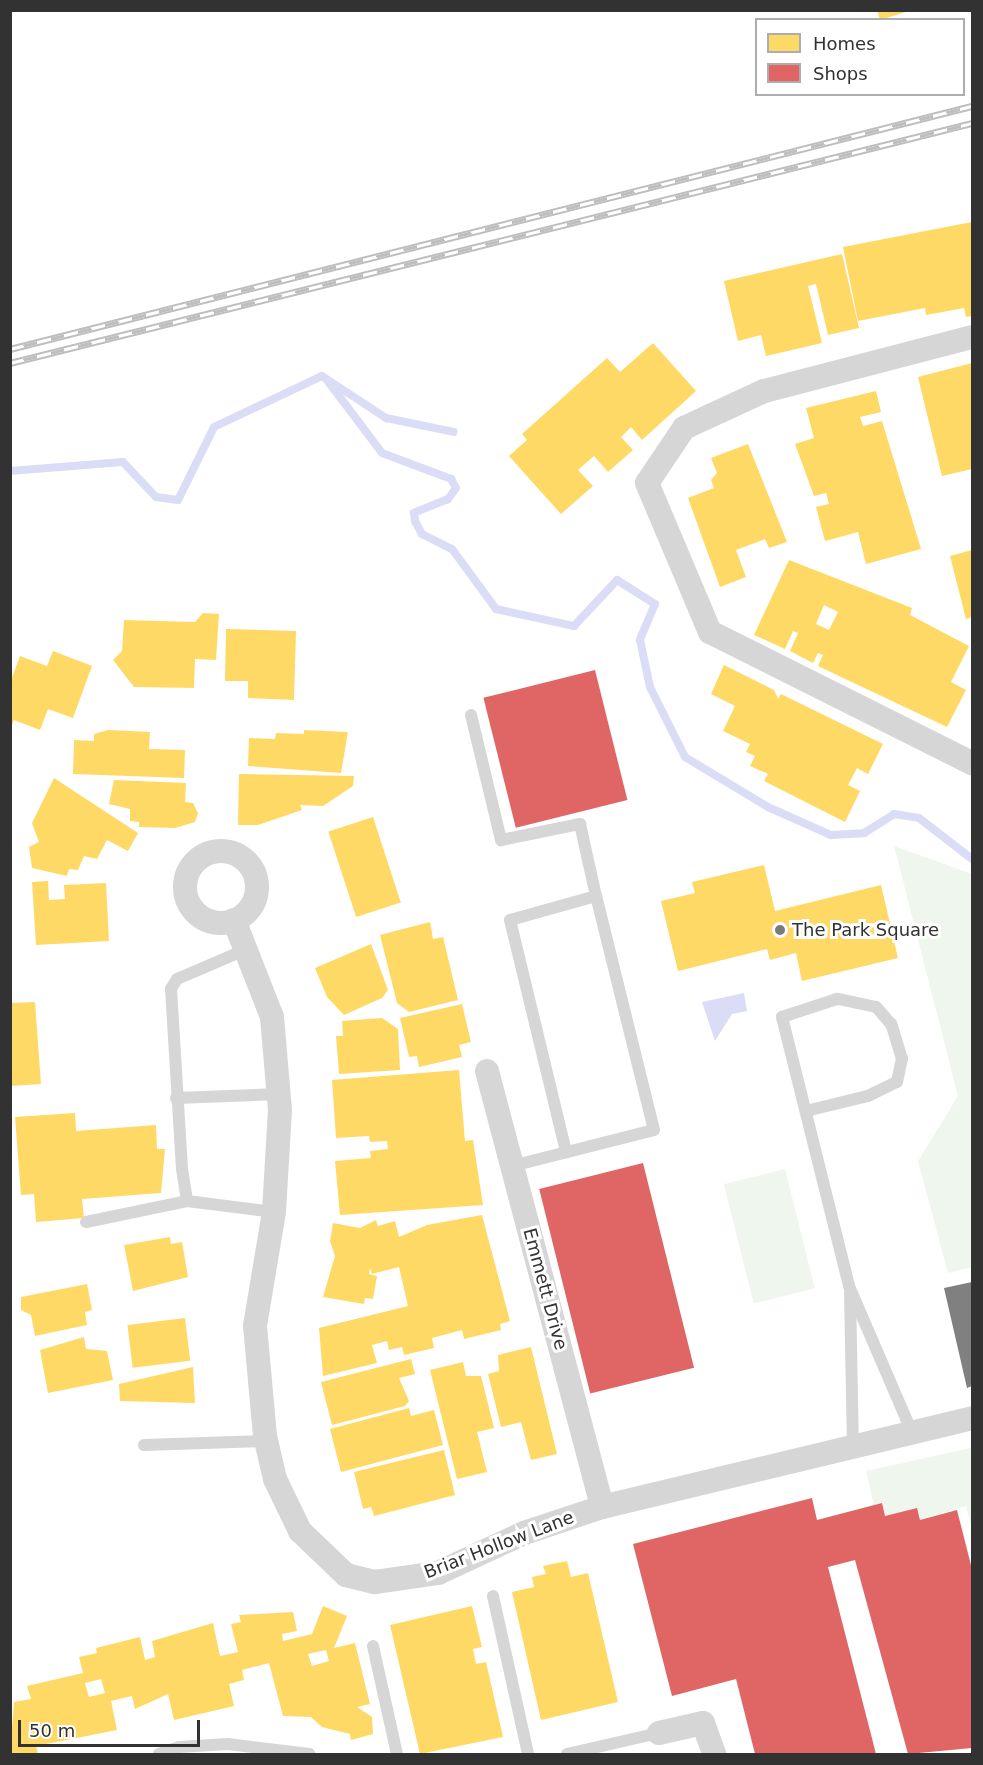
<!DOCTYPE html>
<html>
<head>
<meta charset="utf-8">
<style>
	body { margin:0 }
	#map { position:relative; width:983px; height:1765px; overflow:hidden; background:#fff; font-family:"DejaVu Sans",sans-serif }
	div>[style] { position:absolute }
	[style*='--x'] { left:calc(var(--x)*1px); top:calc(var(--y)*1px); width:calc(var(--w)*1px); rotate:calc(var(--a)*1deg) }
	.green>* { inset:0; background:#eef6ed; transform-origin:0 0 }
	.water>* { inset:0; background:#daddf5 }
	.homes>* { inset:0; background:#ffd966; transform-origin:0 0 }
	.shops>* { inset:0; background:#e06666; transform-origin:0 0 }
	.stream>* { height:8px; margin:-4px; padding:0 4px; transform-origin:4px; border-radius:4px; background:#daddf5 }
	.building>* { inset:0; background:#808080 }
	.service>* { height:12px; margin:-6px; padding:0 6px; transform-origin:6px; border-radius:6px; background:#d6d6d6 }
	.minor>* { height:24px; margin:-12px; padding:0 12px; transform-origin:12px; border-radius:12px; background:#d6d6d6 }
	.minor>.ring { margin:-12px; padding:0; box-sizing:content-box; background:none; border:24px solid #d6d6d6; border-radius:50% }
	.rail>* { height:7px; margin-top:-3.5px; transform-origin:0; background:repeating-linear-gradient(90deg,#fff 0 14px,#bebebe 0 28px); box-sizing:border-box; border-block:2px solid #bebebe }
	.dots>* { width:16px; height:16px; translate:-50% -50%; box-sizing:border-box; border:3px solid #fff; border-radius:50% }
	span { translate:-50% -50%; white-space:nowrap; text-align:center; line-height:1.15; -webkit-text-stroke:6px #fff; paint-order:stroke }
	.poi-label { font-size:18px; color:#323232 }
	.left { translate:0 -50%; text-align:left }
	.street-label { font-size:18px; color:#323232 }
	.frame { position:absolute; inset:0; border:12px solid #323232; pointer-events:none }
	.legend { position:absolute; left:755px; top:18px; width:210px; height:78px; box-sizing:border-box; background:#fff; border:2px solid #adadad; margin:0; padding:8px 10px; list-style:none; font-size:18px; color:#323232 }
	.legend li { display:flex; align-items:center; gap:12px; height:30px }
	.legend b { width:30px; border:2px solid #adadad }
	.scale { position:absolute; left:18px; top:1720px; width:182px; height:27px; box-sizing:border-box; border:3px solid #323232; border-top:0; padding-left:8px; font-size:18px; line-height:21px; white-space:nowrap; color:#323232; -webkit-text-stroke:4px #fff; paint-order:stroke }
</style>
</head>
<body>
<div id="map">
	<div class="green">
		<div style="clip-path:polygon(894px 846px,972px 874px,972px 1267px,948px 1273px,918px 1161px,958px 1096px)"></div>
		<div style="left:785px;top:1169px;width:123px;height:63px;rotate:76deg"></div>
		<div style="clip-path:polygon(971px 1448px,972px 1529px,966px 1506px,920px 1520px,916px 1508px,885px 1516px,882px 1503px,874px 1505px,866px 1471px)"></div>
	</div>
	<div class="water">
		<div style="clip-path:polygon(744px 993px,747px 1011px,732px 1014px,715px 1041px,702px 1002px)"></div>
	</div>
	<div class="homes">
		<div style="clip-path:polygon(877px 10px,909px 10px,909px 11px,880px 20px)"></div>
		<div style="clip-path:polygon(972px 222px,972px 316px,966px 317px,964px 308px,926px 315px,925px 308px,858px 321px,843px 247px)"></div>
		<div style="clip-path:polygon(842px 254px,859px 328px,828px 335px,816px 284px,808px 286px,822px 343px,766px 356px,761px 335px,738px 341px,724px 281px)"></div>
		<div style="clip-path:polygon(653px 343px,696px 391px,642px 440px,631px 427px,621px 437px,633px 450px,608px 472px,594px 456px,578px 470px,593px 486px,561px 514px,509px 456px,527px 440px,522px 434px,607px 358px,620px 372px)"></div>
		<div style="clip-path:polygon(972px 363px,972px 469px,942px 476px,918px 377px)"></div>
		<div style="clip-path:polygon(876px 391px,881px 412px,860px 417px,863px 426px,882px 421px,921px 549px,866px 564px,858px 532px,825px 541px,816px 507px,829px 504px,826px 493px,814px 496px,795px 444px,814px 438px,806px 408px)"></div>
		<div style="clip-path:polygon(748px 444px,787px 542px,769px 548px,765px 539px,736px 550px,746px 577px,720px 587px,688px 498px,714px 488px,711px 480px,717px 473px,711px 458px)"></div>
		<div style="clip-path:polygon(972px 550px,972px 617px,966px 619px,950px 556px)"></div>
		<div style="clip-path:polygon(evenodd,789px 560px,912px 608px,910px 615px,969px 646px,951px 682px,966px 690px,947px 727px,818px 666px,823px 655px,818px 653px,813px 663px,790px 651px,798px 633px,793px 631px,785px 649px,754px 635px,789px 560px,824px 605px,838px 612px,829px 630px,816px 624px,824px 605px)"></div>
		<div style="clip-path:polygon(203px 613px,219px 614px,216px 660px,195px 659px,194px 688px,134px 687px,113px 660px,122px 651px,124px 620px,195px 622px)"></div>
		<div style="clip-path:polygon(226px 629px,296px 631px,294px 700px,248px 698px,248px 681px,225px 681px)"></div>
		<div style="clip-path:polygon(53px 651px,92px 666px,73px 718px,48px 709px,40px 730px,14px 720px,10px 729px,10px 683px,20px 656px,47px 666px)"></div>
		<div style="clip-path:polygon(724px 665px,774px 690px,778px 699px,781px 694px,883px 744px,868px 774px,857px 768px,848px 785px,860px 791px,845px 822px,764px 781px,768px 774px,750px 766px,755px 756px,746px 752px,750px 744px,723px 731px,735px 706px,711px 694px)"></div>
		<div style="clip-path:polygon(108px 730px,150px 732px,149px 749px,185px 750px,184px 778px,73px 774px,74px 740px,94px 741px,94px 734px)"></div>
		<div style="clip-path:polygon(304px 730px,348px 732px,341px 773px,248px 766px,249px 738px,275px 739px,276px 733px,304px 734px)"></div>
		<div style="clip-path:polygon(239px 774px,354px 776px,353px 786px,323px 806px,300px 805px,302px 810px,258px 825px,238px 825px)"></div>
		<div style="clip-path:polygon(54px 778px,138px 833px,128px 851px,107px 840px,97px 859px,84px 856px,78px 870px,69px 869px,67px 876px,32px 868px,29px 847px,39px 842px,32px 823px)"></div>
		<div style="clip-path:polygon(114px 780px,186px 783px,185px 802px,193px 803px,198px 813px,195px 822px,175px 828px,139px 827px,139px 822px,130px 821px,130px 809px,109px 804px)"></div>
		<div style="left:373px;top:817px;width:90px;height:47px;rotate:72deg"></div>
		<div style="clip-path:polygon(764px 865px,775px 911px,881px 885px,898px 958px,802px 981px,796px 953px,770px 960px,767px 949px,678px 971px,661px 901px,695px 893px,692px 882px)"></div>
		<div style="clip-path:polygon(48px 881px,49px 900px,65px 899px,64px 885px,106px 883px,109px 941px,36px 945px,32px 882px)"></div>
		<div style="clip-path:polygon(430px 922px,433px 939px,443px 937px,458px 1000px,409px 1012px,397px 1003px,380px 935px)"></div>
		<div style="clip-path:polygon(371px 944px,388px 990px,382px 998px,344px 1015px,327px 997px,315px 968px)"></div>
		<div style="clip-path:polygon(35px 1002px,41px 1084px,10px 1086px,10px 1003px)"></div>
		<div style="clip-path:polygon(462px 1004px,471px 1042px,459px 1045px,462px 1057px,419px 1067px,417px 1056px,409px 1057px,400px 1018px)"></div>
		<div style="clip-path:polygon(382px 1018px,398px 1029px,400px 1070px,339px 1074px,336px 1036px,343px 1036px,342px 1021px)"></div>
		<div style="clip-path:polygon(459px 1070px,465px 1141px,473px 1140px,483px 1205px,340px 1215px,335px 1161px,371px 1158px,370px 1151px,388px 1149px,387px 1141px,370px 1142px,369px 1136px,336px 1138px,332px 1080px)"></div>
		<div style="clip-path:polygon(75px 1113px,76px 1131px,156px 1125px,157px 1149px,165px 1149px,161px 1193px,82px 1199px,84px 1218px,36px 1222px,34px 1194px,21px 1195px,15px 1117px)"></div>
		<div style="clip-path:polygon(482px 1215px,510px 1321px,500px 1324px,501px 1330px,464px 1339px,462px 1330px,432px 1338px,434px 1348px,404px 1355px,402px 1347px,389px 1350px,387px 1341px,372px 1345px,377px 1363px,323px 1376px,319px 1328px,408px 1306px,399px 1267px,372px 1274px,370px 1268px,369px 1274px,377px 1276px,373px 1299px,365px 1298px,364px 1304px,323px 1297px,335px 1256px,330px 1241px,333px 1223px,360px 1228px,376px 1220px,378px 1226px,395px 1221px,399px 1237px,427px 1225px)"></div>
		<div style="clip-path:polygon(170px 1237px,171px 1244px,182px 1242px,188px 1277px,133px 1291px,124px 1245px)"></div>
		<div style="clip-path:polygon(87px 1284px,92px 1310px,85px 1312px,87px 1325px,35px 1336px,31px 1315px,21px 1310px,21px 1297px)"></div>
		<div style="left:185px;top:1318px;width:43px;height:58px;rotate:83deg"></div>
		<div style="clip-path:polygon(84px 1337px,86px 1349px,107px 1351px,113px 1380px,48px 1393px,40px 1350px)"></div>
		<div style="clip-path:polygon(531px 1347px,557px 1454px,531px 1460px,521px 1422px,501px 1427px,488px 1374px,499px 1371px,498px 1355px)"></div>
		<div style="clip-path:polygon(411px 1359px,415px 1374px,399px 1378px,409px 1401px,405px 1406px,332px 1425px,321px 1382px)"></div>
		<div style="clip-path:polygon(463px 1362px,466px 1376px,481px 1376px,494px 1428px,477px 1432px,487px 1472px,457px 1479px,430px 1370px)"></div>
		<div style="clip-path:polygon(193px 1367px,195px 1403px,120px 1401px,119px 1384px)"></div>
		<div style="clip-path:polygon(409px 1408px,411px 1416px,434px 1410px,443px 1445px,341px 1472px,330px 1429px)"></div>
		<div style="clip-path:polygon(444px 1450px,455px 1495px,374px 1516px,371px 1507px,363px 1509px,354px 1472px)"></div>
		<div style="clip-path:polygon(567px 1561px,571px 1577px,588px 1573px,618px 1702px,541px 1720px,512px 1592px,534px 1587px,532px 1577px,546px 1574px,543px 1566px)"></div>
		<div style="clip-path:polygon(evenodd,323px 1606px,347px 1616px,334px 1648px,355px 1643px,370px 1704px,357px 1707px,372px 1717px,373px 1734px,351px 1740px,350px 1734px,322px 1727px,311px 1717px,283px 1716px,269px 1663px,242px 1670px,244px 1680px,229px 1684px,234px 1706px,174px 1720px,168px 1694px,135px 1709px,132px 1696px,111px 1701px,117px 1730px,36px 1746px,38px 1754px,10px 1754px,14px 1702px,31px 1699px,27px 1686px,83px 1673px,79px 1657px,97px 1653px,96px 1648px,140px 1637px,145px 1660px,155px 1657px,152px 1641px,213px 1623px,220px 1656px,238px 1652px,231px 1624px,241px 1622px,239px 1615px,293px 1612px,297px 1631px,282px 1634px,283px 1641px,312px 1634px,323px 1606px,326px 1650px,329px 1661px,312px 1666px,308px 1654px,326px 1650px,323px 1606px,101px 1679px,105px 1693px,89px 1697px,85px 1683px,101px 1679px)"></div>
		<div style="clip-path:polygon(472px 1606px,482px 1647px,473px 1649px,476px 1664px,486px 1662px,503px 1737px,420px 1754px,390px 1625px)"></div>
	</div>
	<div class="shops">
		<div style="left:595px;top:670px;width:134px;height:115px;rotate:76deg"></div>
		<div style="left:643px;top:1163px;width:211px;height:107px;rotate:76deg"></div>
		<div style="clip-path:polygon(812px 1498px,817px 1520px,882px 1503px,885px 1516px,917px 1508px,920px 1520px,957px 1510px,972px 1569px,972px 1748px,908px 1754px,855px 1560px,828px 1567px,876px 1754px,755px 1754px,736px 1679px,672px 1696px,633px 1544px)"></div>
	</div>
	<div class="stream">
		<div style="--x:327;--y:380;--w:91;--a:53"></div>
		<div style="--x:382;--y:453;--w:74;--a:20.6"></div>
		<div style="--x:451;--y:479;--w:10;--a:61"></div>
		<div style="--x:456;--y:488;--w:14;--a:126"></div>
		<div style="--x:448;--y:499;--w:37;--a:158"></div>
		<div style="--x:414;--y:513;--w:8;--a:83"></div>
		<div style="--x:415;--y:521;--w:15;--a:62"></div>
		<div style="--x:422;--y:534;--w:34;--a:27"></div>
		<div style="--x:452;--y:549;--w:74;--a:53.7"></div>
		<div style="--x:496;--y:609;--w:80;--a:12.3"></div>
		<div style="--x:574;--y:626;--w:63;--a:-46.9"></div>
		<div style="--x:617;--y:580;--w:45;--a:32.3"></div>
		<div style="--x:655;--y:604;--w:39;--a:113"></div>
		<div style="--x:640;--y:640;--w:48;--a:78"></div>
		<div style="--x:650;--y:687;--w:78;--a:63.4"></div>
		<div style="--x:685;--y:757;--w:97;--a:31.1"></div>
		<div style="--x:768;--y:807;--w:69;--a:24"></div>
		<div style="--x:831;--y:835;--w:33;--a:-3"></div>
		<div style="--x:864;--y:833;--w:36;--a:-32"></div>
		<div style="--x:894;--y:814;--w:25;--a:9"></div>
		<div style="--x:919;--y:818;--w:67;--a:37.7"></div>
		<div style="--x:10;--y:471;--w:113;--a:-4.6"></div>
		<div style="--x:123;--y:462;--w:48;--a:46.7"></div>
		<div style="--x:156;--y:497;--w:22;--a:8"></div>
		<div style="--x:178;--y:500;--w:81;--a:-63.7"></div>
		<div style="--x:214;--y:427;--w:119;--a:-25.3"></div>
		<div style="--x:322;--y:376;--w:77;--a:33.3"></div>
		<div style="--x:386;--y:418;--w:69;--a:11.6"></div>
	</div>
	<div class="building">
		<div style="clip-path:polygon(972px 1282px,972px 1386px,967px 1388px,944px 1288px)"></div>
	</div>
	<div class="service">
		<div style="--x:471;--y:715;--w:129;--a:76.5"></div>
		<div style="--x:501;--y:840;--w:81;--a:-11.4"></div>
		<div style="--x:580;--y:824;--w:74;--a:77.5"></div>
		<div style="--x:247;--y:949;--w:76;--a:156.8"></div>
		<div style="--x:177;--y:979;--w:12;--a:121"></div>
		<div style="--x:171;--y:989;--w:180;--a:86.5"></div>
		<div style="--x:182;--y:1169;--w:32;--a:81"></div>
		<div style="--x:187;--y:1201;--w:88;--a:7.2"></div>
		<div style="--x:176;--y:1098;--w:102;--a:-2.2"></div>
		<div style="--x:806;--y:1111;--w:64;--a:-13.6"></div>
		<div style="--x:868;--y:1096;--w:32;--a:-26"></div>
		<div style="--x:897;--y:1082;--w:24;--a:-78"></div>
		<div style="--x:902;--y:1059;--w:37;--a:-107"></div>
		<div style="--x:891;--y:1024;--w:23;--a:-131"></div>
		<div style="--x:876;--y:1007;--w:40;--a:-168"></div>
		<div style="--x:837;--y:999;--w:58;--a:161.9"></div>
		<div style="--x:782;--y:1017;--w:277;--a:76"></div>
		<div style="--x:849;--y:1286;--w:159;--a:66.7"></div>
		<div style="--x:512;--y:1166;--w:146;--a:-14.2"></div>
		<div style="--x:654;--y:1130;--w:241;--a:-103.9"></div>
		<div style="--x:596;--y:896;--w:89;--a:164.4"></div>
		<div style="--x:510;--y:920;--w:239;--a:76.4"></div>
		<div style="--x:86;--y:1222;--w:103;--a:-11.7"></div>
		<div style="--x:850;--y:1293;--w:154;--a:88.9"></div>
		<div style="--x:144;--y:1445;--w:122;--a:-1.9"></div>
		<div style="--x:493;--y:1596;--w:162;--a:77.5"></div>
		<div style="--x:373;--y:1646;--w:111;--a:77.5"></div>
		<div style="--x:159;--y:1754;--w:21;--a:-19"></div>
		<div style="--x:179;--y:1747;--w:49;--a:-3.5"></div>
		<div style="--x:228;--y:1744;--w:82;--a:7"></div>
		<div style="--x:567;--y:1754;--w:94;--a:-12.9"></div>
	</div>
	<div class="minor">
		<div style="--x:972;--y:337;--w:215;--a:165.4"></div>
		<div style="--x:764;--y:391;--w:88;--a:155.2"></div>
		<div style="--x:684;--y:428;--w:66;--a:123.9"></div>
		<div style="--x:647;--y:483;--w:162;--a:67.1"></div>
		<div style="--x:710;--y:632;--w:293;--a:26.6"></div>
		<div class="ring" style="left:185px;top:851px;width:48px;height:48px"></div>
		<div style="--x:234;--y:920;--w:104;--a:68.6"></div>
		<div style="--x:272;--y:1017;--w:93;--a:85.1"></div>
		<div style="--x:280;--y:1110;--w:102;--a:93.4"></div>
		<div style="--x:274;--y:1212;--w:116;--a:99.5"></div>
		<div style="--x:255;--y:1326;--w:110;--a:84.8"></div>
		<div style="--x:265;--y:1436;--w:44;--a:76.9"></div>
		<div style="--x:275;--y:1479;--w:58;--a:64.3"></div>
		<div style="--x:300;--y:1531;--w:64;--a:43.7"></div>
		<div style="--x:346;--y:1575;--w:30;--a:14"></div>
		<div style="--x:375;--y:1582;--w:64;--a:-8.1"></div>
		<div style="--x:438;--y:1573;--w:95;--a:-24.9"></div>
		<div style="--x:524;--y:1533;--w:82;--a:-18.4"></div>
		<div style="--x:602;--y:1507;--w:381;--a:-13.5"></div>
		<div style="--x:487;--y:1071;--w:451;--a:75.2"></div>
		<div style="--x:659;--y:1733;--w:45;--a:-12.8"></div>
		<div style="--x:703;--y:1723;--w:33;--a:70"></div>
	</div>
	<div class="rail">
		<div style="--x:10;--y:349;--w:992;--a:-14.18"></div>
		<div style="--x:10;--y:363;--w:991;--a:-14.01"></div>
	</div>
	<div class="dots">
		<div style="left:780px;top:930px;background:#7a7a7a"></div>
	</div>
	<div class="poi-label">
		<span class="left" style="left:792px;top:930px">The Park Square</span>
	</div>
	<div class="street-label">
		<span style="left:545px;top:1289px;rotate:75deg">Emmett Drive</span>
		<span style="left:499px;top:1545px;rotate:-21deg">Briar Hollow Lane</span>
	</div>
	<div class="frame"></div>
	<ul class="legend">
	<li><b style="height:16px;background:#ffd966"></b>Homes</li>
	<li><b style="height:16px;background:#e06666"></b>Shops</li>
	</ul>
	<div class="scale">50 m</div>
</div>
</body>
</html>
